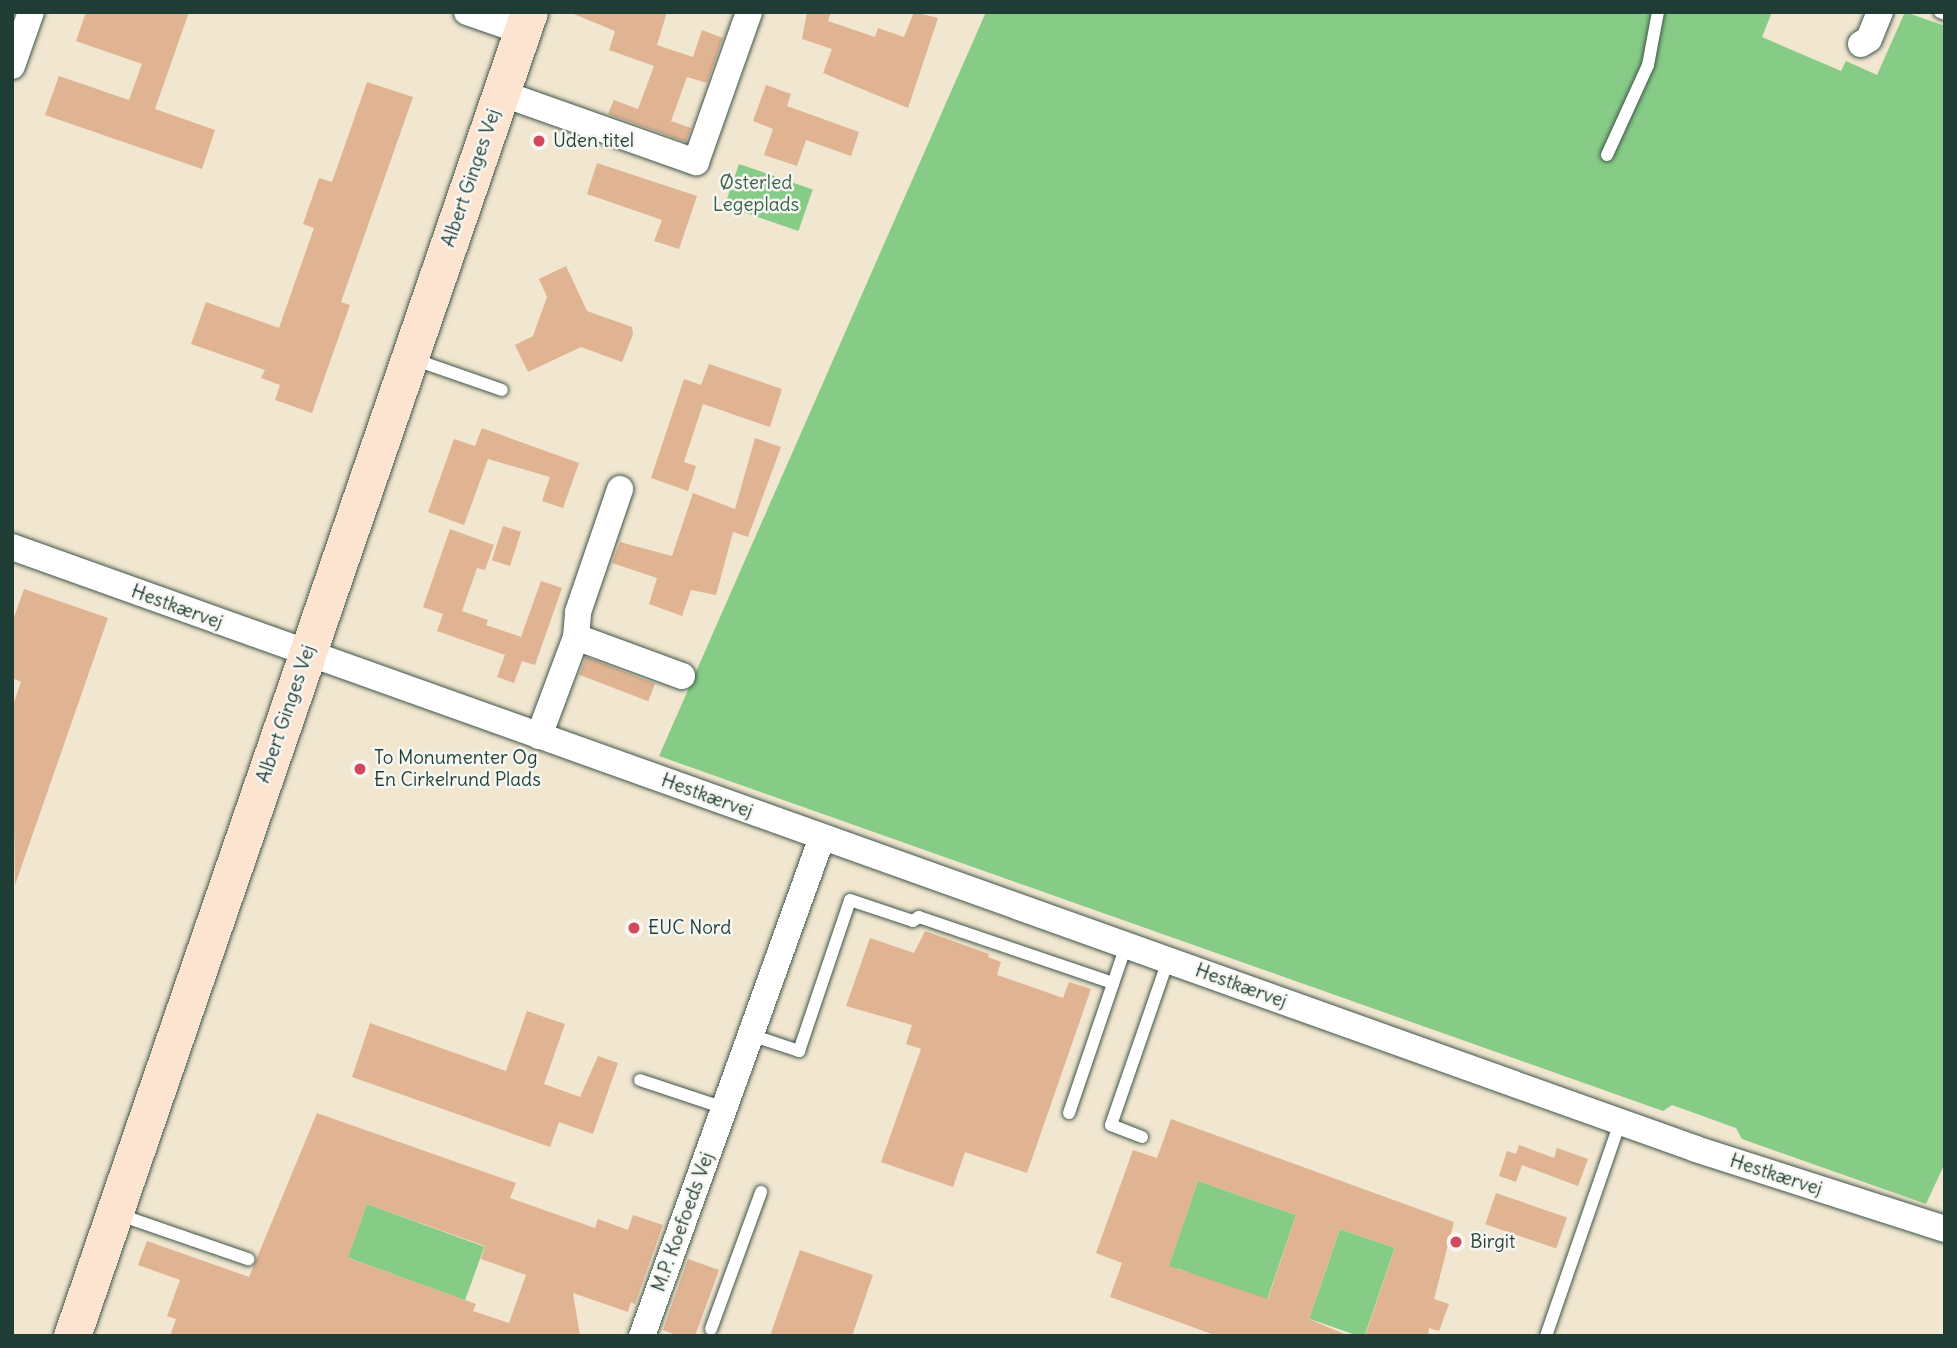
<!DOCTYPE html>
<html>
<head>
<meta charset="utf-8">
<style>
	body { margin:0 }
	#map { position:relative; width:1957px; height:1348px; overflow:hidden; background:#f1e6cf; font-family:Delius,sans-serif }
	div>[style] { position:absolute }
	[style*='--x'] { left:calc(var(--x)*1px); top:calc(var(--y)*1px); width:calc(var(--w)*1px); rotate:calc(var(--a)*1deg) }
	.green>* { inset:0; background:#87cc86; transform-origin:0 0 }
	.building>* { inset:0; background:#e0b492; transform-origin:0 0 }
	.roads { filter:drop-shadow(0 0 2px #3e564b) drop-shadow(0 0 2px #3e564b) }
	.lane>* { height:12px; margin:-6px; padding:0 6px; transform-origin:6px; border-radius:6px; background:#fff }
	.street>* { height:26px; margin:-13px; padding:0 13px; transform-origin:13px; border-radius:13px; background:#fff }
	.secondary>* { height:37px; margin:-18.5px; padding:0 18.5px; transform-origin:18.5px; border-radius:18.5px; background:#fde4d1 }
	.dots>* { width:19px; height:19px; translate:-50% -50%; box-sizing:border-box; border:4px solid #f6f6f2; border-radius:50% }
	span { translate:-50% -50%; white-space:nowrap; text-align:center; line-height:1.15; -webkit-text-stroke:5px #f6f6f2; paint-order:stroke }
	.poi-label { font-size:19px; color:#1f3d34 }
	.left { translate:0 -50%; text-align:left }
	.street-label { font-size:19px; color:#1f3d34 }
	.park-label { font-size:19px; color:#396148 }
	.frame { position:absolute; inset:0; border:14px solid #1f3d34; pointer-events:none }
</style>
</head>
<body>
<div id="map">
	<div class="green">
		<div style="clip-path:polygon(986px 12px,1772px 12px,1762px 37px,1841px 71px,1846px 61px,1877px 75px,1905px 12px,1945px 26px,1945px 1163px,1926px 1204px,1742px 1139px,1736px 1128px,1672px 1105px,1663px 1111px,659px 756px)"></div>
		<div style="left:739px;top:164px;width:78px;height:44px;rotate:19deg"></div>
		<div style="clip-path:polygon(1198px 1181px,1296px 1215px,1266px 1303px,1179px 1269px,1167px 1271px)"></div>
		<div style="left:367px;top:1204px;width:125px;height:57px;rotate:20deg"></div>
		<div style="left:1340px;top:1229px;width:58px;height:95px;rotate:19deg"></div>
	</div>
	<div class="building">
		<div style="clip-path:polygon(86px 12px,189px 12px,155px 109px,215px 130px,202px 169px,45px 115px,59px 76px,129px 100px,142px 64px,76px 41px)"></div>
		<div style="clip-path:polygon(569px 12px,667px 12px,657px 45px,693px 57px,702px 30px,723px 38px,707px 83px,687px 77px,671px 121px,691px 128px,686px 142px,608px 114px,614px 100px,638px 109px,654px 66px,609px 50px,615px 31px)"></div>
		<div style="clip-path:polygon(807px 12px,831px 12px,828px 21px,875px 37px,878px 28px,904px 37px,914px 12px,938px 18px,908px 108px,823px 73px,832px 49px,802px 39px)"></div>
		<div style="clip-path:polygon(367px 82px,413px 97px,341px 302px,350px 305px,312px 413px,275px 400px,280px 385px,261px 378px,265px 370px,191px 344px,206px 302px,279px 328px,314px 228px,303px 224px,319px 178px,332px 182px)"></div>
		<div style="clip-path:polygon(766px 85px,791px 94px,787px 106px,859px 132px,851px 156px,806px 140px,797px 166px,764px 155px,773px 129px,753px 121px)"></div>
		<div style="clip-path:polygon(597px 163px,697px 196px,679px 249px,654px 241px,662px 220px,587px 194px)"></div>
		<div style="clip-path:polygon(566px 266px,587px 311px,632px 327px,633px 334px,622px 362px,581px 347px,528px 372px,515px 345px,533px 336px,547px 297px,539px 279px)"></div>
		<div style="clip-path:polygon(709px 364px,782px 389px,770px 427px,703px 404px,684px 462px,696px 466px,688px 491px,651px 478px,684px 379px,701px 385px)"></div>
		<div style="clip-path:polygon(482px 428px,579px 463px,563px 508px,542px 501px,550px 477px,488px 459px,464px 525px,428px 512px,454px 439px,475px 446px)"></div>
		<div style="clip-path:polygon(755px 438px,781px 447px,748px 537px,733px 532px,716px 595px,691px 590px,682px 616px,649px 604px,657px 578px,612px 563px,620px 542px,672px 556px,693px 493px,735px 509px)"></div>
		<div style="left:503px;top:526px;width:19px;height:36px;rotate:18deg"></div>
		<div style="clip-path:polygon(450px 529px,494px 545px,485px 570px,477px 568px,462px 611px,488px 620px,486px 625px,521px 637px,541px 581px,562px 588px,535px 665px,522px 661px,514px 683px,497px 677px,505px 655px,437px 631px,443px 614px,423px 607px)"></div>
		<div style="clip-path:polygon(24px 589px,108px 618px,15px 885px,12px 708px,21px 682px,12px 678px,12px 623px)"></div>
		<div style="left:586px;top:657px;width:74px;height:19px;rotate:21deg"></div>
		<div style="clip-path:polygon(925px 931px,989px 954px,988px 957px,1001px 962px,997px 975px,1063px 998px,1069px 982px,1091px 989px,1027px 1173px,965px 1152px,953px 1187px,881px 1162px,921px 1049px,906px 1044px,912px 1025px,846px 1006px,870px 938px,914px 953px)"></div>
		<div style="clip-path:polygon(527px 1011px,565px 1024px,544px 1084px,580px 1097px,598px 1056px,618px 1063px,593px 1134px,559px 1122px,550px 1147px,352px 1077px,370px 1023px,506px 1071px)"></div>
		<div style="clip-path:polygon(evenodd,317px 1113px,516px 1183px,510px 1198px,595px 1228px,598px 1219px,628px 1230px,633px 1215px,663px 1225px,635px 1304px,631px 1302px,628px 1312px,573px 1293px,580px 1336px,170px 1336px,176px 1319px,167px 1316px,180px 1280px,138px 1265px,147px 1241px,249px 1277px,317px 1113px,367px 1204px,485px 1246px,481px 1259px,526px 1275px,509px 1323px,473px 1311px,476px 1304px,348px 1258px,367px 1204px)"></div>
		<div style="clip-path:polygon(evenodd,1171px 1119px,1454px 1222px,1434px 1299px,1449px 1304px,1439px 1331px,1429px 1328px,1428px 1336px,1365px 1336px,1395px 1248px,1340px 1229px,1309px 1319px,1349px 1336px,1217px 1336px,1110px 1297px,1122px 1263px,1096px 1253px,1133px 1150px,1157px 1158px,1171px 1119px,1198px 1181px,1296px 1215px,1268px 1299px,1169px 1266px,1198px 1181px)"></div>
		<div style="clip-path:polygon(1519px 1145px,1554px 1158px,1557px 1148px,1588px 1159px,1578px 1186px,1522px 1165px,1516px 1182px,1499px 1176px,1507px 1151px,1516px 1154px)"></div>
		<div style="left:1496px;top:1193px;width:75px;height:33px;rotate:19deg"></div>
		<div style="clip-path:polygon(800px 1250px,873px 1275px,852px 1336px,770px 1336px)"></div>
		<div style="clip-path:polygon(688px 1259px,719px 1270px,695px 1336px,679px 1336px,663px 1330px)"></div>
	</div>
	<div class="roads">
		<div class="lane">
			<div style="--x:1940;--y:12;--w:5;--a:22"></div>
			<div style="--x:1607;--y:155;--w:99;--a:-65.5"></div>
			<div style="--x:1648;--y:65;--w:54;--a:-79.3"></div>
			<div style="--x:413;--y:359;--w:94;--a:19.2"></div>
			<div style="--x:751;--y:1035;--w:51;--a:18.4"></div>
			<div style="--x:799;--y:1051;--w:159;--a:-71.3"></div>
			<div style="--x:850;--y:900;--w:66;--a:18.4"></div>
			<div style="--x:913;--y:921;--w:7;--a:-34"></div>
			<div style="--x:919;--y:917;--w:205;--a:18.8"></div>
			<div style="--x:640;--y:1080;--w:89;--a:18.4"></div>
			<div style="--x:1069;--y:1113;--w:176;--a:-71.2"></div>
			<div style="--x:1142;--y:1137;--w:33;--a:-159"></div>
			<div style="--x:1111;--y:1125;--w:175;--a:-70.9"></div>
			<div style="--x:117;--y:1214;--w:139;--a:19"></div>
			<div style="--x:711;--y:1329;--w:146;--a:-69.9"></div>
			<div style="--x:1546;--y:1336;--w:226;--a:-70.9"></div>
		</div>
		<div class="street">
			<div style="--x:467;--y:12;--w:58;--a:19.1"></div>
			<div style="--x:1861;--y:44;--w:9;--a:-32"></div>
			<div style="--x:1869;--y:39;--w:29;--a:-68"></div>
			<div style="--x:12;--y:66;--w:57;--a:-70.6"></div>
			<div style="--x:501;--y:93;--w:207;--a:19.5"></div>
			<div style="--x:696;--y:162;--w:159;--a:-70.5"></div>
			<div style="--x:12;--y:547;--w:1788;--a:19.67"></div>
			<div style="--x:1696;--y:1149;--w:262;--a:17.8"></div>
			<div style="--x:576;--y:637;--w:25;--a:-85"></div>
			<div style="--x:578;--y:612;--w:130;--a:-71.1"></div>
			<div style="--x:539;--y:736;--w:106;--a:-69.5"></div>
			<div style="--x:576;--y:637;--w:113;--a:20.2"></div>
			<div style="--x:642;--y:1336;--w:530;--a:-70.16"></div>
		</div>
		<div class="secondary">
			<div style="--x:72;--y:1336;--w:1401;--a:-70.96"></div>
		</div>
	</div>
	<div class="dots">
		<div style="left:539px;top:141px;background:#d1495b"></div>
		<div style="left:360px;top:769px;background:#d1495b"></div>
		<div style="left:634px;top:928px;background:#d1495b"></div>
		<div style="left:1456px;top:1242px;background:#d1495b"></div>
	</div>
	<div class="poi-label">
		<span class="left" style="left:553px;top:141px">Uden titel</span>
		<span class="left" style="left:374px;top:769px">To Monumenter Og<br>En Cirkelrund Plads</span>
		<span class="left" style="left:648px;top:928px">EUC Nord</span>
		<span class="left" style="left:1470px;top:1242px">Birgit</span>
	</div>
	<div class="street-label">
		<span style="left:471px;top:178px;rotate:-71deg">Albert Ginges Vej</span>
		<span style="left:177px;top:607px;rotate:20deg">Hestkærvej</span>
		<span style="left:286px;top:714px;rotate:-71deg">Albert Ginges Vej</span>
		<span style="left:707px;top:796px;rotate:20deg">Hestkærvej</span>
		<span style="left:1241px;top:986px;rotate:20deg">Hestkærvej</span>
		<span style="left:1776px;top:1175px;rotate:18deg">Hestkærvej</span>
		<span style="left:683px;top:1222px;rotate:-70deg">M.P. Koefoeds Vej</span>
	</div>
	<div class="park-label">
		<span style="left:756px;top:194px">Østerled<br>Legeplads</span>
	</div>
	<div class="frame"></div>
</div>
</body>
</html>
